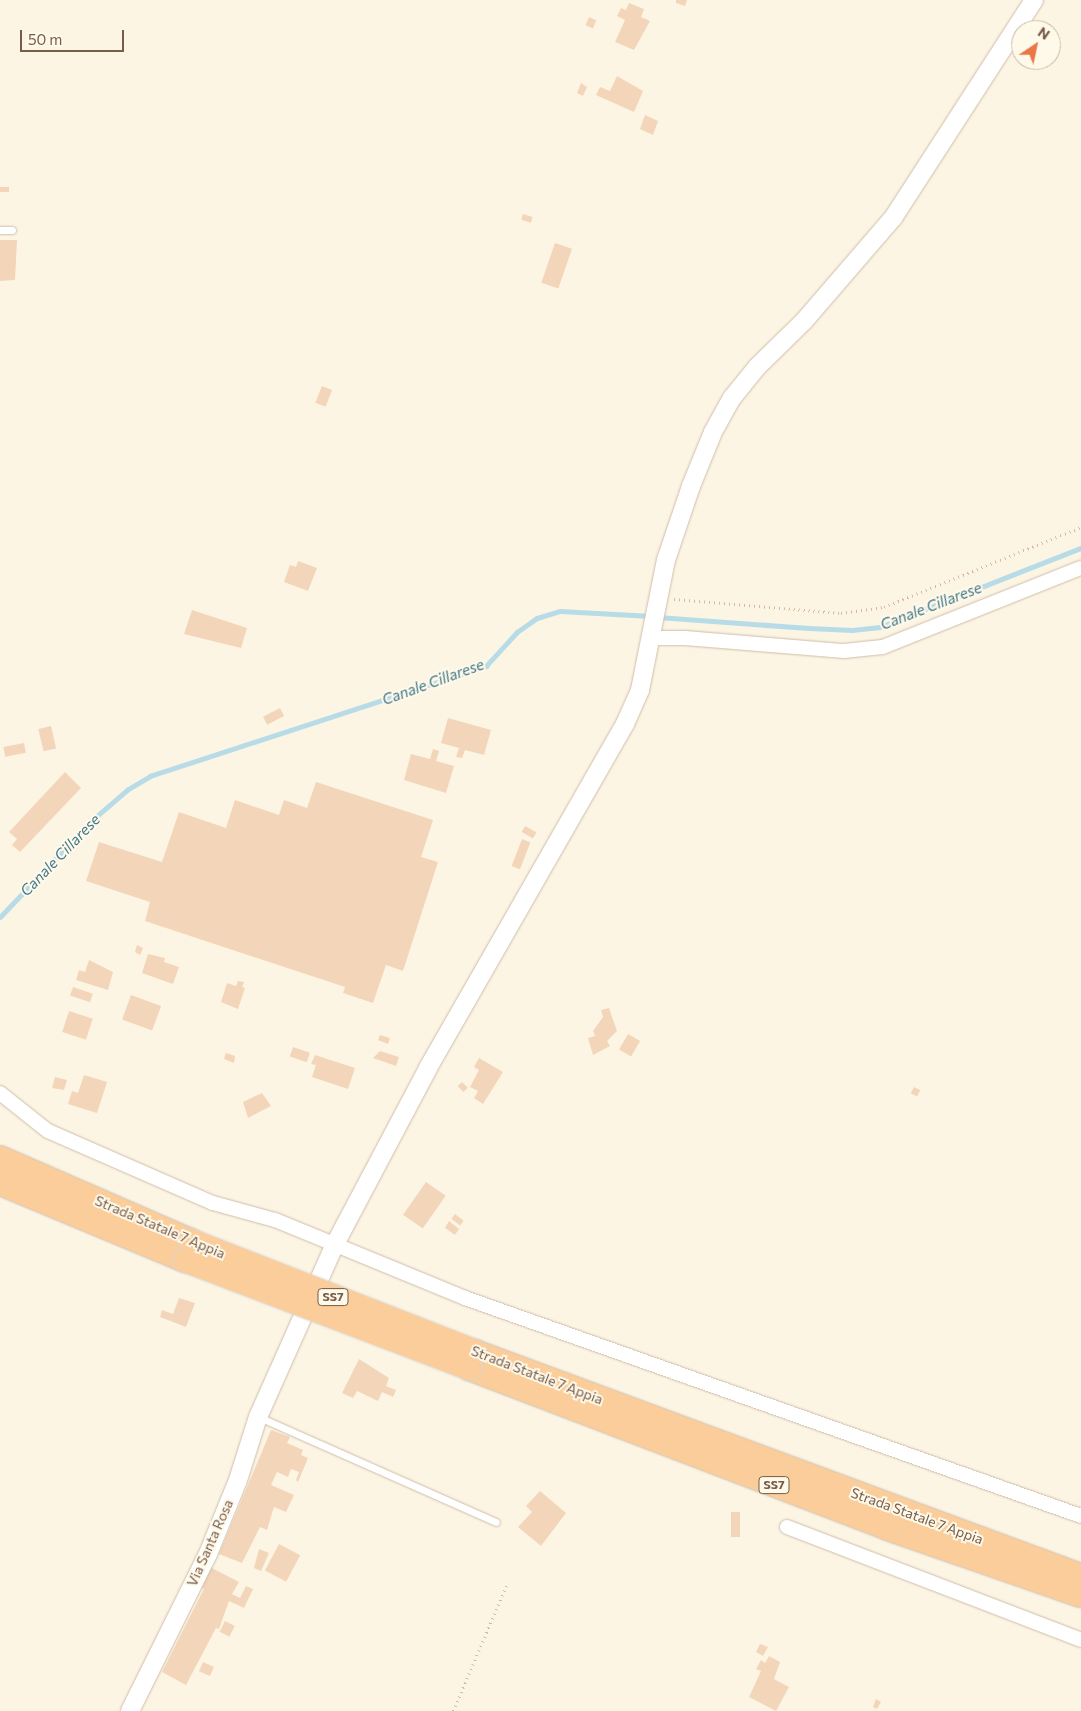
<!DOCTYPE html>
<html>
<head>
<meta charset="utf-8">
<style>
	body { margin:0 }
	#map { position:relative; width:1081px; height:1711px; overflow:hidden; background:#fdf5e4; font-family:Commissioner,sans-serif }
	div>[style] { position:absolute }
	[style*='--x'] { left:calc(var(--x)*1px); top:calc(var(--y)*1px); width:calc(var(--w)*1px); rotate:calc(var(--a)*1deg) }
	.stream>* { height:4.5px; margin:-2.25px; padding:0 2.25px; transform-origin:2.25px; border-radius:2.25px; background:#b8dce7 }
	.building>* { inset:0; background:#f3d5ba; transform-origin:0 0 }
	.path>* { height:2.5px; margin-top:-1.25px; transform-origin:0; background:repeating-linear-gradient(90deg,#d8b99e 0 1px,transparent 0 5px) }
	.roads { filter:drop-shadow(0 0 1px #cebdaa) drop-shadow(0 0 1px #cebdaa) }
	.service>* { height:7px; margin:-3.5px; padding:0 3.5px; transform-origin:3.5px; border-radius:3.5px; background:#fff }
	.minor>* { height:14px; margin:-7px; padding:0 7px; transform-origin:7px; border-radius:7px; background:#fff }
	.tertiary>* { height:18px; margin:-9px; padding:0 9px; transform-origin:9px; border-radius:9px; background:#fff }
	.trunk>* { height:24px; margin:-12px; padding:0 12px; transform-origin:12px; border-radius:12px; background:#facd9a }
	.bridges { filter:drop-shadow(0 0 1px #dbd5d0) drop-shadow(0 0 1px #dbd5d0) }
	.trunk-bridge>* { height:24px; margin:-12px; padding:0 12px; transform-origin:12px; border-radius:12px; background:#facd9a }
	span { translate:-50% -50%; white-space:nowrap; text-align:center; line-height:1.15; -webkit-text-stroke:4px #fff9ea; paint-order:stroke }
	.shield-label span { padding:1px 4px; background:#fff9ea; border:1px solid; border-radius:4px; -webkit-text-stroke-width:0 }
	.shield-label { font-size:12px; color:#765c49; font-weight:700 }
	.street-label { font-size:14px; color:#765c49 }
	.water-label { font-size:15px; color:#41788a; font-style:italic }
	.north { position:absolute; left:1011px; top:20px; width:50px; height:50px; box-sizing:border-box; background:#fff9ea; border:1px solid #c8baaa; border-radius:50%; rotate:34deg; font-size:14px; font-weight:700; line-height:20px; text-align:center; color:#765c49 }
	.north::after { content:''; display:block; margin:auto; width:18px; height:22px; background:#e97846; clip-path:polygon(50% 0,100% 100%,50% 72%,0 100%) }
	.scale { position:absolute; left:20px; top:30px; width:104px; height:22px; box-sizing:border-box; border:2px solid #765c49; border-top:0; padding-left:6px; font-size:15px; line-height:18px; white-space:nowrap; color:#765c49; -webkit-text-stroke:4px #fff9ea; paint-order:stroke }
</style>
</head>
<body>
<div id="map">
	<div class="stream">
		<div style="--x:658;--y:617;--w:151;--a:4.2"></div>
		<div style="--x:809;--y:628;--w:43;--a:2.7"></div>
		<div style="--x:852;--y:630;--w:28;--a:-6"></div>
		<div style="--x:880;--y:627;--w:216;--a:-21.5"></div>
		<div style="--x:0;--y:917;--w:131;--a:-46.5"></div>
		<div style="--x:90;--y:822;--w:49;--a:-40.9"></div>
		<div style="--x:127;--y:790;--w:27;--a:-31"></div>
		<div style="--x:150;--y:776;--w:354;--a:-18.1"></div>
		<div style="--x:486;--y:666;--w:46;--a:-47.6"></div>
		<div style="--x:517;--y:632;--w:24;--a:-35"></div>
		<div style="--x:537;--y:618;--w:24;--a:-17"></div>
		<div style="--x:560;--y:611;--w:91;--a:3.1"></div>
	</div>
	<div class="building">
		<div style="clip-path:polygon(676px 0,687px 0,685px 6px,676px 3px)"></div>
		<div style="clip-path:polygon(629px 3px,644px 9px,641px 17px,650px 21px,634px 50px,615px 42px,625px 20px,617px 16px,621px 8px,626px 10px)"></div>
		<div style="left:589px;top:17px;width:8px;height:9px;rotate:23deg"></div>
		<div style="clip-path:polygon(617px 76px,643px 91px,634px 112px,596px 95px,600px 87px,610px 91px)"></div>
		<div style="clip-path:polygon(581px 83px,587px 87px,583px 96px,577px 93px)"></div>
		<div style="clip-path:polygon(645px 115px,658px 121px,653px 135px,640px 129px)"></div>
		<div style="left:9px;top:187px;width:5px;height:9px;rotate:90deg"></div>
		<div style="left:523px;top:214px;width:10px;height:6px;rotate:17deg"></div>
		<div style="clip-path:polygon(0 240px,17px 240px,15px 280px,0 281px)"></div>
		<div style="left:555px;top:243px;width:18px;height:42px;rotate:19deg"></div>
		<div style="left:322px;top:386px;width:11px;height:18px;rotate:22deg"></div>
		<div style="clip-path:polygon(298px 561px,317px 568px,308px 591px,284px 582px,290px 565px,296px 567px)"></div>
		<div style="clip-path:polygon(192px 610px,247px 628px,241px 648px,184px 634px)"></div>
		<div style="left:280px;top:708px;width:9px;height:19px;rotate:63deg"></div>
		<div style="clip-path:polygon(448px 718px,491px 730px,484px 755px,465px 750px,462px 758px,456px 757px,459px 748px,441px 743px)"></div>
		<div style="left:51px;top:726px;width:23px;height:13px;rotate:77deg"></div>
		<div style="left:24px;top:743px;width:10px;height:21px;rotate:79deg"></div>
		<div style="clip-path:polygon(433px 749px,439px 751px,436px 761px,454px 766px,446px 793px,404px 780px,411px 754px,430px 759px)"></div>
		<div style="clip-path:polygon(65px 772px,81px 788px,20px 852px,12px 845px,17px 839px,9px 832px)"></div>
		<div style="clip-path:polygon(316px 782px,433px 820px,421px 857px,438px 862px,403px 971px,386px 965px,373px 1003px,343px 993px,345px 987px,145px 921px,150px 902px,86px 881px,99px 842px,162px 862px,179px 812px,226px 828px,235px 800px,279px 815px,284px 800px,307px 808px)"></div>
		<div style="left:525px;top:826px;width:13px;height:7px;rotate:29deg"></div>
		<div style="left:522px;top:839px;width:9px;height:29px;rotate:21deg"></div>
		<div style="clip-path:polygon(137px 945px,143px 948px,140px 955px,135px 952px)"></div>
		<div style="clip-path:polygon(148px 954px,165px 958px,164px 962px,179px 967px,173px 984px,142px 973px)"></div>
		<div style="clip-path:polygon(89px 960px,113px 972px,108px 990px,76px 980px,79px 970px,85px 972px)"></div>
		<div style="clip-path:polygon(238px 981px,244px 982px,242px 987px,245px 988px,238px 1009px,221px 1002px,227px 983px,236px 986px)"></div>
		<div style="left:73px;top:987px;width:21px;height:9px;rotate:19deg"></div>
		<div style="left:131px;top:995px;width:32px;height:26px;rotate:20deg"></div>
		<div style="clip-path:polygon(609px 1008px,617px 1031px,607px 1041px,610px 1046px,593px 1055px,588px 1038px,595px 1036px,593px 1031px,603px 1017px,601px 1010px)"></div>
		<div style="left:69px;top:1011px;width:25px;height:22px;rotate:18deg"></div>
		<div style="left:628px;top:1034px;width:14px;height:18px;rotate:30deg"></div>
		<div style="clip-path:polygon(380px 1035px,390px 1038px,388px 1044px,378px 1040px)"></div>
		<div style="left:293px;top:1047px;width:18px;height:10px;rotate:19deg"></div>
		<div style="clip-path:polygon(380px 1051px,399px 1057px,396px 1066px,373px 1058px)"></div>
		<div style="clip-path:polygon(226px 1053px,235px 1056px,234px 1063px,224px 1059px)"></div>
		<div style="clip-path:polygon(315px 1055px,355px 1068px,348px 1089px,312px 1077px,316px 1065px,311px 1064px)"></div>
		<div style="clip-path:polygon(479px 1058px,503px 1072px,483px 1104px,474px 1098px,478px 1091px,470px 1087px,479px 1070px,474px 1067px)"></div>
		<div style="clip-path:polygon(84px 1075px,107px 1082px,97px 1113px,68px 1104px,72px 1091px,78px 1093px)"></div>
		<div style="clip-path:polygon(55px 1077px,67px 1080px,64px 1090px,52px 1088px)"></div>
		<div style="left:462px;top:1082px;width:8px;height:6px;rotate:45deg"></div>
		<div style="left:914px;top:1087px;width:7px;height:7px;rotate:27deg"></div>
		<div style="clip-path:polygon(262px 1093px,271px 1106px,248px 1118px,243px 1102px)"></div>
		<div style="left:426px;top:1182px;width:24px;height:40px;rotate:35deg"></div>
		<div style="left:455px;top:1214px;width:11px;height:6px;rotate:38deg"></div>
		<div style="clip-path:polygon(449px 1221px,459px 1229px,455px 1235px,445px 1228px)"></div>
		<div style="clip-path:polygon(179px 1298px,195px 1303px,186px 1327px,160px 1317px,162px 1310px,173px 1314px)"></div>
		<div style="clip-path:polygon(359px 1359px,389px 1378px,386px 1386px,396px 1390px,393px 1397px,382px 1392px,378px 1401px,357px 1391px,353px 1398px,342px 1393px)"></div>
		<div style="clip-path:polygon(271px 1430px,290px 1437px,287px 1443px,303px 1450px,301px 1455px,308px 1458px,298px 1482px,296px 1480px,299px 1472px,291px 1469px,288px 1477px,277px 1472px,271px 1485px,294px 1495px,286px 1512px,274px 1507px,267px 1530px,260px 1527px,242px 1563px,219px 1554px)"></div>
		<div style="clip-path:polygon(540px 1491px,566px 1513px,541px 1546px,518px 1527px,532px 1512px,526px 1506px)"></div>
		<div style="left:731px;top:1512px;width:9px;height:25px"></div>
		<div style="left:279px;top:1544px;width:24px;height:30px;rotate:28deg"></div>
		<div style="clip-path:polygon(259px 1549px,269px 1553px,261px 1571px,254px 1568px)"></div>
		<div style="clip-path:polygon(210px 1567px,239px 1582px,232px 1594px,240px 1598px,246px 1586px,253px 1589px,244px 1608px,229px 1601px,219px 1629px,216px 1628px,186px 1685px,162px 1672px,204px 1589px,199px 1586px)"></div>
		<div style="left:225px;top:1621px;width:11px;height:12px;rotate:27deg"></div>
		<div style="clip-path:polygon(760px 1644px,768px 1647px,763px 1656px,756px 1652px)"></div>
		<div style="clip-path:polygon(769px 1656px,780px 1662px,774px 1679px,789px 1687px,776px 1711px,749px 1697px,761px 1671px,756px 1669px,761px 1660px,765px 1663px)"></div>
		<div style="left:203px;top:1662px;width:12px;height:10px;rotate:24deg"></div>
		<div style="clip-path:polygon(876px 1699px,881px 1702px,877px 1709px,873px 1707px)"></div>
	</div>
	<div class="path">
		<div style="--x:674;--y:599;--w:168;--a:4.8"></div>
		<div style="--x:841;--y:613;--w:43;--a:-7.9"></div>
		<div style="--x:884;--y:607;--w:213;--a:-22.1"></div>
		<div style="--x:453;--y:1711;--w:136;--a:-67"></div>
	</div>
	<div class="roads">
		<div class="service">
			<div style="--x:0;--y:230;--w:12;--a:0"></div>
			<div style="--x:259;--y:1417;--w:259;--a:23.9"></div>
		</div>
		<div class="minor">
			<div style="--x:652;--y:638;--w:33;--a:0"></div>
			<div style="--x:685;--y:638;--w:160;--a:4.7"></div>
			<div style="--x:844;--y:651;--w:39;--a:-6"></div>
			<div style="--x:883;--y:647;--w:213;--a:-21.8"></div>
			<div style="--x:0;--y:1093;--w:61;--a:38.4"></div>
			<div style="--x:48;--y:1131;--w:180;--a:23.6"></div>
			<div style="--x:213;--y:1203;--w:64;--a:15.3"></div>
			<div style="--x:275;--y:1220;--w:205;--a:22.3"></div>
			<div style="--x:465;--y:1298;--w:653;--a:19.49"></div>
			<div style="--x:787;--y:1527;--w:315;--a:21"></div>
		</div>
		<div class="tertiary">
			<div style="--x:130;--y:1711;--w:175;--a:-63.6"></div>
			<div style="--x:208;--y:1554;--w:80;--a:-67.9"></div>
			<div style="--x:238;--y:1480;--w:66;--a:-72.4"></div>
			<div style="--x:258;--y:1417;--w:189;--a:-66"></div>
			<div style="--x:335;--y:1244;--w:199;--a:-62.1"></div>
			<div style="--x:428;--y:1068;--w:396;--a:-60.2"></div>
			<div style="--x:625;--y:724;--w:37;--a:-66"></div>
			<div style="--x:640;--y:690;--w:133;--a:-78.7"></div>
			<div style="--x:666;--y:560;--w:78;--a:-71.3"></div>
			<div style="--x:691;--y:486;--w:58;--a:-67.8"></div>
			<div style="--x:713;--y:432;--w:39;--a:-61"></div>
			<div style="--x:732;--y:398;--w:40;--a:-51"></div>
			<div style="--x:757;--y:367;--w:66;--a:-44.4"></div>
			<div style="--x:804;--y:321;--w:136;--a:-49.2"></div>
			<div style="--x:893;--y:218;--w:260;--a:-57.1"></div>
		</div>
		<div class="trunk">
			<div style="--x:0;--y:1158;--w:208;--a:23.5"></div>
			<div style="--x:0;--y:1183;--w:200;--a:22.6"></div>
			<div style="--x:475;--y:1352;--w:646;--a:20.29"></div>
			<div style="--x:469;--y:1368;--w:448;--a:20.9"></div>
			<div style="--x:887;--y:1528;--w:205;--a:19.1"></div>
		</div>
	</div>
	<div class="bridges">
		<div class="trunk-bridge">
			<div style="--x:191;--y:1241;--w:305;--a:21.3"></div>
			<div style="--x:185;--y:1260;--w:304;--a:20.8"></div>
		</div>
	</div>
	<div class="shield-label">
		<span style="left:333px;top:1297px">SS7</span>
		<span style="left:774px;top:1485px">SS7</span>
	</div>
	<div class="street-label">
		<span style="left:160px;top:1227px;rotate:23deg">Strada Statale 7 Appia</span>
		<span style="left:537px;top:1375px;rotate:21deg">Strada Statale 7 Appia</span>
		<span style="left:917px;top:1516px;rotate:20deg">Strada Statale 7 Appia</span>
		<span style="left:210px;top:1543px;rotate:-66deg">Via Santa Rosa</span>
	</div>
	<div class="water-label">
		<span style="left:931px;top:606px;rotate:-21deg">Canale Cillarese</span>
		<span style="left:433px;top:682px;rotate:-20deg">Canale Cillarese</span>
		<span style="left:60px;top:855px;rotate:-46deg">Canale Cillarese</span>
	</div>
	<div class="north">N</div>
	<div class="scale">50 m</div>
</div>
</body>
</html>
